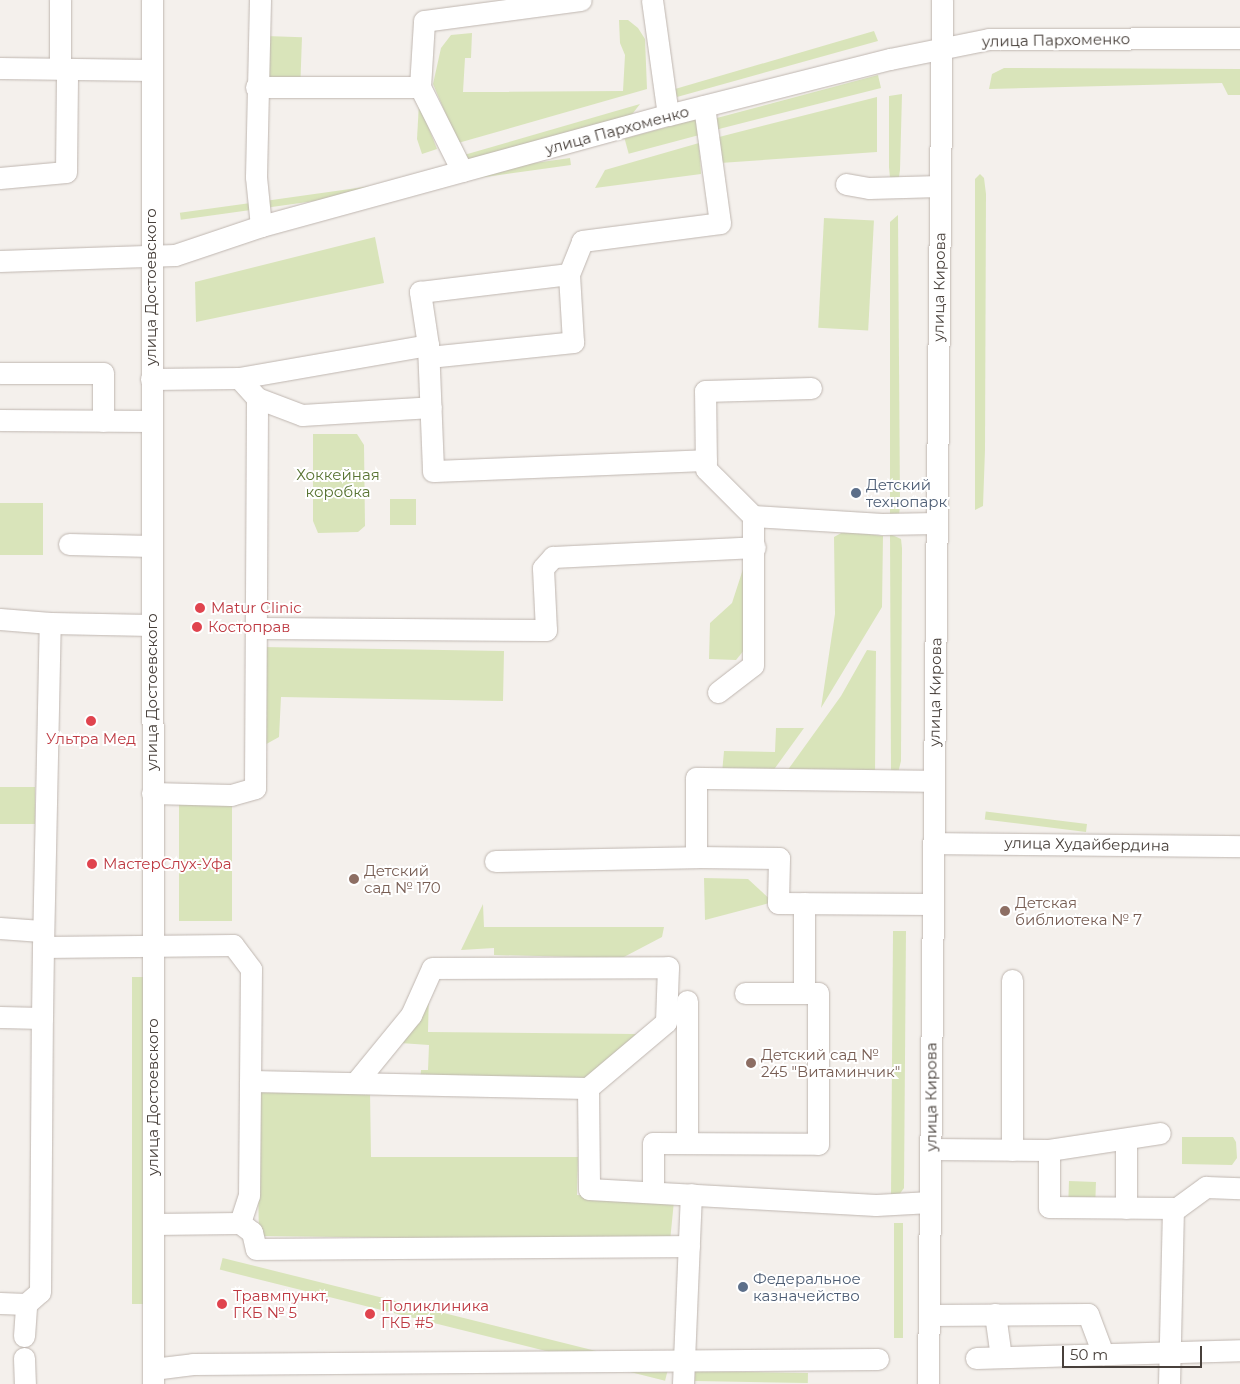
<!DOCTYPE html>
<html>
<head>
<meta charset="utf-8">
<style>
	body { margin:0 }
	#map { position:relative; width:1240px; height:1384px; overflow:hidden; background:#f4f0ec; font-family:Montserrat,sans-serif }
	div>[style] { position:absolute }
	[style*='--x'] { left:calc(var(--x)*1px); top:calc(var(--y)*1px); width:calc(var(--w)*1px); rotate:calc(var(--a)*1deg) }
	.green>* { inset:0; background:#d9e4ba; transform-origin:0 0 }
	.roads { filter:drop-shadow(0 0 1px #bfb6b0) drop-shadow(0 0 1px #bfb6b0) }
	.minor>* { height:21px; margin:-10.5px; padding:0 10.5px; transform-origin:10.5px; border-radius:10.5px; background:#fff }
	.dots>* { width:14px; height:14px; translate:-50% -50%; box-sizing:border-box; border:2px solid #fff; border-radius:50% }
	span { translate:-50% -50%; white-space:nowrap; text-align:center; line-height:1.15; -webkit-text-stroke:4px #fff; paint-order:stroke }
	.street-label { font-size:15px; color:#48403b }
	.park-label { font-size:15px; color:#597433 }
	.service-label { font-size:15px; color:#4e5e75 }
	.left { translate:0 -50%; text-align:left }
	.health-label { font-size:15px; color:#be3a42 }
	.education-label { font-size:15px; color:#785e54 }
	.scale { position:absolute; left:1062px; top:1346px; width:140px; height:22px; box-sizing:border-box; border:2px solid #48403b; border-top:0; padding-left:6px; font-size:15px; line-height:18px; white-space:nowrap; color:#48403b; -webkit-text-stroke:4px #fff; paint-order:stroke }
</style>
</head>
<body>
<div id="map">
	<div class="green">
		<div style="clip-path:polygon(619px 20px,628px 20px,638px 28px,645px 39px,647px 89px,458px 143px,433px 84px,441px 48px,451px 35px,472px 33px,471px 58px,465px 58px,463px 92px,623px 91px,625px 55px,620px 43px)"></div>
		<div style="clip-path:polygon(874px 31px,878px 41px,677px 97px,675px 89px)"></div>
		<div style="left:266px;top:36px;width:36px;height:41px;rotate:2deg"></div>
		<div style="clip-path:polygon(1004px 68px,1240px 69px,1240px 95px,1228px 95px,1222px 83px,989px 89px,992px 74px)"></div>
		<div style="clip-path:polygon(878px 75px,881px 88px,715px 130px,713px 119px)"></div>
		<div style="clip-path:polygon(902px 94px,900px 170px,898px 184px,890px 178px,889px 167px,889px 96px)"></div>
		<div style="clip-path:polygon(877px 97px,877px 152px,720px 163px,719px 137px)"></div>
		<div style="clip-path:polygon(419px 103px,437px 149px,422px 154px,417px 139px)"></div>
		<div style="clip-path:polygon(640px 104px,630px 117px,464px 163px,457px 157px)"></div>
		<div style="left:697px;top:119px;width:16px;height:75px;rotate:75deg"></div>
		<div style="clip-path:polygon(699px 143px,701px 174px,595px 188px,605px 170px)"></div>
		<div style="left:570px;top:158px;width:7px;height:394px;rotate:82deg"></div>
		<div style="clip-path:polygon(980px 174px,984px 178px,986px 194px,985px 450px,983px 506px,975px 510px,975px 179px)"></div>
		<div style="clip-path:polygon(898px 215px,900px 506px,899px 515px,890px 518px,890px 222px)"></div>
		<div style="left:824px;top:218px;width:50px;height:110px;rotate:3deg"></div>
		<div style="clip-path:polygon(375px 237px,384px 283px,196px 322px,195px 282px)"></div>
		<div style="clip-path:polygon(357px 434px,364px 445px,365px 526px,358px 532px,318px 533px,313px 521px,313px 434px)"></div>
		<div style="left:416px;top:499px;width:26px;height:26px;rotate:90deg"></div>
		<div style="left:0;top:503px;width:43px;height:52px"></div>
		<div style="clip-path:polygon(845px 531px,883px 536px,882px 607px,821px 708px,835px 614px,834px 537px)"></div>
		<div style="clip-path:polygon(890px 534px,901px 539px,902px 548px,901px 761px,898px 773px,891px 774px)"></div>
		<div style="clip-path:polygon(744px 566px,745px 649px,736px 660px,709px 659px,710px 623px,732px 603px)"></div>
		<div style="clip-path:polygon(262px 647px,504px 651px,503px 701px,281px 697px,279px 737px,261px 747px)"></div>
		<div style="clip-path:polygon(867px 650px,876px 651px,875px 774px,782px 778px,841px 696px)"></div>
		<div style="clip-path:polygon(776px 728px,804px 728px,770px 775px,722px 773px,724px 751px,775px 752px)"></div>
		<div style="left:0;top:787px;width:35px;height:37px"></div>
		<div style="left:232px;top:804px;width:117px;height:53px;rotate:90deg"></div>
		<div style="left:1087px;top:824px;width:8px;height:102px;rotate:97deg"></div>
		<div style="clip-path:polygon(704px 878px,748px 879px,773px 902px,705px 920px)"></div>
		<div style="clip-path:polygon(483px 904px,484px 927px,664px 927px,662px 937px,622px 958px,494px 955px,494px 948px,461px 950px)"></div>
		<div style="clip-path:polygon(893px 931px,906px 931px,904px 1188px,899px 1195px,891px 1195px)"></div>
		<div style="left:132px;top:977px;width:11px;height:327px"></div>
		<div style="clip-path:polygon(429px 992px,428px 1032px,636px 1034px,587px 1082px,420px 1083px,421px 1070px,428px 1070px,429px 1045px,400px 1043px)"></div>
		<div style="clip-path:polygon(256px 1089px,370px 1091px,371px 1157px,578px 1157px,577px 1195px,674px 1201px,670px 1241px,259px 1236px)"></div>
		<div style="clip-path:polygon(1182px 1137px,1233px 1137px,1236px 1142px,1237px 1158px,1232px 1165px,1182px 1164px)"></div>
		<div style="left:1069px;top:1181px;width:27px;height:20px;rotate:2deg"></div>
		<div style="left:894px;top:1223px;width:9px;height:115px"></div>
		<div style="left:668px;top:1369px;width:12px;height:459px;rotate:104deg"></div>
		<div style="left:695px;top:1371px;width:113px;height:10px;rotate:1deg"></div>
	</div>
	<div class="roads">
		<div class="minor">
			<div style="--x:152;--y:0;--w:1384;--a:89.96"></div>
			<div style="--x:260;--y:0;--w:177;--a:91.3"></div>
			<div style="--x:256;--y:177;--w:49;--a:84.2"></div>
			<div style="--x:652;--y:0;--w:116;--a:82.1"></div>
			<div style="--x:0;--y:68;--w:152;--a:0.8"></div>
			<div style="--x:60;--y:69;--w:69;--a:-90"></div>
			<div style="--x:256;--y:87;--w:164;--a:0"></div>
			<div style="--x:420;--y:87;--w:94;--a:63.4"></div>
			<div style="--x:420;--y:87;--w:66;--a:-86.5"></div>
			<div style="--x:424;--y:21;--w:158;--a:-7.6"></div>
			<div style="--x:0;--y:178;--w:66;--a:-5.2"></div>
			<div style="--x:66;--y:172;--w:103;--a:-89.4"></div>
			<div style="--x:846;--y:184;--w:23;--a:10"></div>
			<div style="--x:869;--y:188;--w:71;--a:-1.6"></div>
			<div style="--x:0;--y:261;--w:175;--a:-2"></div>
			<div style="--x:175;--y:255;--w:91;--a:-18.6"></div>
			<div style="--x:261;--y:226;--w:422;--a:-15.3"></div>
			<div style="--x:668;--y:115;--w:229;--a:-14.2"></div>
			<div style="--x:890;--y:59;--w:101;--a:-11.4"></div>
			<div style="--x:989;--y:39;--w:251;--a:-0.2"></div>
			<div style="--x:428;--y:345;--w:126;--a:87.7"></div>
			<div style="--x:433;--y:471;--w:273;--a:-2.3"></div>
			<div style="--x:429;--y:357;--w:145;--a:-5.9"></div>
			<div style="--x:573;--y:342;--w:68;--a:-93.4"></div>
			<div style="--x:0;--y:373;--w:103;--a:0"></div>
			<div style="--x:103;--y:373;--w:48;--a:90"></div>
			<div style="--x:151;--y:379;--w:88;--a:-0.7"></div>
			<div style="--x:239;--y:378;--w:192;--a:-9.9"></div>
			<div style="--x:428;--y:345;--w:54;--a:-98.6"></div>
			<div style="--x:420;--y:292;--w:150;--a:-6.9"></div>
			<div style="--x:569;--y:274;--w:35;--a:-68"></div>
			<div style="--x:582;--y:241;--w:139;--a:-7.4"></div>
			<div style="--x:720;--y:223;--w:118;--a:-97.8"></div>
			<div style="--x:257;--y:398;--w:48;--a:20.7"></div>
			<div style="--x:302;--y:415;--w:129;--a:-3.5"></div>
			<div style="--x:0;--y:420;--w:151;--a:0.4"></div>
			<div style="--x:753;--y:516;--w:66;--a:-135"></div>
			<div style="--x:706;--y:469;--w:78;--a:-90.7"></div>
			<div style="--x:705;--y:391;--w:106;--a:-1.6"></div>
			<div style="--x:69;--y:544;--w:82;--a:1.4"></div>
			<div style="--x:0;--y:619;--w:50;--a:4.6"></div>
			<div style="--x:258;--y:628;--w:288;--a:0.4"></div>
			<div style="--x:546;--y:630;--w:62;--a:-92.8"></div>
			<div style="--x:543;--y:568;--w:15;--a:-48"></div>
			<div style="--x:553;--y:557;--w:202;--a:-2.8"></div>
			<div style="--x:718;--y:692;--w:44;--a:-37.6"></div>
			<div style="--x:753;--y:665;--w:149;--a:-90"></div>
			<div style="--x:753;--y:516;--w:129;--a:3.5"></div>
			<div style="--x:882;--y:524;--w:55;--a:-1"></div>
			<div style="--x:152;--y:793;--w:79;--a:1.5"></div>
			<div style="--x:231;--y:795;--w:25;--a:-16"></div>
			<div style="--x:255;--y:788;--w:390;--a:-89.7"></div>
			<div style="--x:257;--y:398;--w:27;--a:-132"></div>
			<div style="--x:933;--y:843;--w:307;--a:0.6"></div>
			<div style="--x:495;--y:861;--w:201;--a:-1.1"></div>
			<div style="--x:933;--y:904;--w:155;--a:-179.6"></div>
			<div style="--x:778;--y:903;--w:45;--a:-88.7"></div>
			<div style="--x:779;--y:858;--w:83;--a:-179.3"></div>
			<div style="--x:696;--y:857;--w:79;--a:-90"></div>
			<div style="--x:696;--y:778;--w:238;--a:0.7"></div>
			<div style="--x:0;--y:928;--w:41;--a:4.2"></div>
			<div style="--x:43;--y:947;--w:324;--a:-88.8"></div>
			<div style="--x:50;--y:623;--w:102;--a:1.1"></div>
			<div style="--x:1012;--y:980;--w:170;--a:90"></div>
			<div style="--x:745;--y:993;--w:59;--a:0"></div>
			<div style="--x:804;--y:993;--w:90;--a:-90"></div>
			<div style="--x:687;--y:1001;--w:142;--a:90"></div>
			<div style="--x:0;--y:1017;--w:42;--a:1.4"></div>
			<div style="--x:42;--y:1018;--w:71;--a:-89.2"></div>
			<div style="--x:43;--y:947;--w:190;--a:-0.6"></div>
			<div style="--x:233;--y:945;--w:30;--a:53"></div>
			<div style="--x:251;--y:969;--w:226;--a:90.5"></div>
			<div style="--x:249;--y:1195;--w:29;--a:108"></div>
			<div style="--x:240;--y:1223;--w:87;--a:179.3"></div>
			<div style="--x:250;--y:1081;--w:338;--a:1.2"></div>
			<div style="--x:357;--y:1081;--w:85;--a:-50.7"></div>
			<div style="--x:411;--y:1015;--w:51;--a:-65.9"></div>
			<div style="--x:432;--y:968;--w:236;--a:-0.2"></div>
			<div style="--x:668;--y:967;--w:55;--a:92.1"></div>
			<div style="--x:666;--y:1022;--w:102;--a:139.8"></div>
			<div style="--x:588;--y:1088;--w:101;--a:89.4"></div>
			<div style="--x:589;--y:1189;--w:287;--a:3.2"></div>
			<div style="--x:876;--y:1205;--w:54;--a:-3.2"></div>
			<div style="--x:931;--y:1149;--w:118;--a:0.5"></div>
			<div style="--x:1049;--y:1150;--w:112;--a:-8.7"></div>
			<div style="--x:1049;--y:1150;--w:57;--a:90"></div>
			<div style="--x:1049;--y:1207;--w:128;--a:0.4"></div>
			<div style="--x:1177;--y:1208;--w:36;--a:-36"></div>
			<div style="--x:1206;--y:1187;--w:34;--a:2"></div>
			<div style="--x:653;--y:1192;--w:49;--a:-90"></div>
			<div style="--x:653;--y:1143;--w:165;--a:0.3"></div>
			<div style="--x:818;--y:1144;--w:151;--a:-90"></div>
			<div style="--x:818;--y:993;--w:14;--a:180"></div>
			<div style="--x:1126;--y:1208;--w:69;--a:-90"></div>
			<div style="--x:240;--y:1223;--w:15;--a:37"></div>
			<div style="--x:252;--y:1232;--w:17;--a:77"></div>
			<div style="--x:256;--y:1249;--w:433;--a:-0.4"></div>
			<div style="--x:0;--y:1303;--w:26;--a:2"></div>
			<div style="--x:995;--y:1314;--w:43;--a:82.1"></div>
			<div style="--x:929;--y:1315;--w:159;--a:-0.4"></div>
			<div style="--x:1088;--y:1314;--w:43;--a:69.4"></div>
			<div style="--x:24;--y:1336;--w:32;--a:-86"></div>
			<div style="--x:26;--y:1304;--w:18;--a:-41"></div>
			<div style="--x:40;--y:1292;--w:274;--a:-89.6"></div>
			<div style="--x:24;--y:1358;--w:26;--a:88"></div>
			<div style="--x:976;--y:1358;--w:264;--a:-1.7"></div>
			<div style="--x:153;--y:1369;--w:40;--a:-7.1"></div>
			<div style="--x:193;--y:1364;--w:685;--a:-0.42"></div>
			<div style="--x:683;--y:1384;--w:190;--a:-87.6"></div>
			<div style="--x:928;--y:1384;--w:1384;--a:-89.42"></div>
			<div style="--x:1169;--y:1384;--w:176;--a:-88.7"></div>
		</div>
	</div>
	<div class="dots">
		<div style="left:856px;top:493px;background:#5c6f8a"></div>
		<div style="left:200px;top:608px;background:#e0444e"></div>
		<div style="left:197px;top:627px;background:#e0444e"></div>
		<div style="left:91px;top:721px;background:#e0444e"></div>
		<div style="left:92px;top:864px;background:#e0444e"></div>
		<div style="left:354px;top:879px;background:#8d6e63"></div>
		<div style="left:1005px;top:911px;background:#8d6e63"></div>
		<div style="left:751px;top:1063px;background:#8d6e63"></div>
		<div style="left:743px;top:1287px;background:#5c6f8a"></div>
		<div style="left:222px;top:1304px;background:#e0444e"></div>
		<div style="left:370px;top:1314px;background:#e0444e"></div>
	</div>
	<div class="street-label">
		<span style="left:1056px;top:40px;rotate:-1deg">улица Пархоменко</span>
		<span style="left:617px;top:130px;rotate:-15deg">улица Пархоменко</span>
		<span style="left:151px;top:287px;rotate:-90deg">улица Достоевского</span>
		<span style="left:939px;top:287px;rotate:-89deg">улица Кирова</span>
		<span style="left:152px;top:692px;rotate:-90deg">улица Достоевского</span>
		<span style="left:935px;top:692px;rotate:-89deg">улица Кирова</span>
		<span style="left:1087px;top:844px;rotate:1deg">улица Худайбердина</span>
		<span style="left:153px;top:1097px;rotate:-90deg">улица Достоевского</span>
		<span style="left:931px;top:1097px;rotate:-90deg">улица Кирова</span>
	</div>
	<div class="park-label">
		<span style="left:338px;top:483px">Хоккейная<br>коробка</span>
	</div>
	<div class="service-label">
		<span class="left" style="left:866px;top:493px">Детский<br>технопарк</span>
		<span class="left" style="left:753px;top:1287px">Федеральное<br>казначейство</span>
	</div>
	<div class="health-label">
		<span class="left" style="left:211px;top:608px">Matur Clinic</span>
		<span class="left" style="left:208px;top:627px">Костоправ</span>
		<span style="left:91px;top:739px">Ультра Мед</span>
		<span class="left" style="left:103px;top:864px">МастерСлух-Уфа</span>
		<span class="left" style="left:233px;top:1304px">Травмпункт,<br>ГКБ № 5</span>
		<span class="left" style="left:381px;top:1314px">Поликлиника<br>ГКБ #5</span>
	</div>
	<div class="education-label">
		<span class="left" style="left:364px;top:879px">Детский<br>сад № 170</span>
		<span class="left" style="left:1015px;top:911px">Детская<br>библиотека № 7</span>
		<span class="left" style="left:761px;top:1063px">Детский сад №<br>245 "Витаминчик"</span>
	</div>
	<div class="scale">50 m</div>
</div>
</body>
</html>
